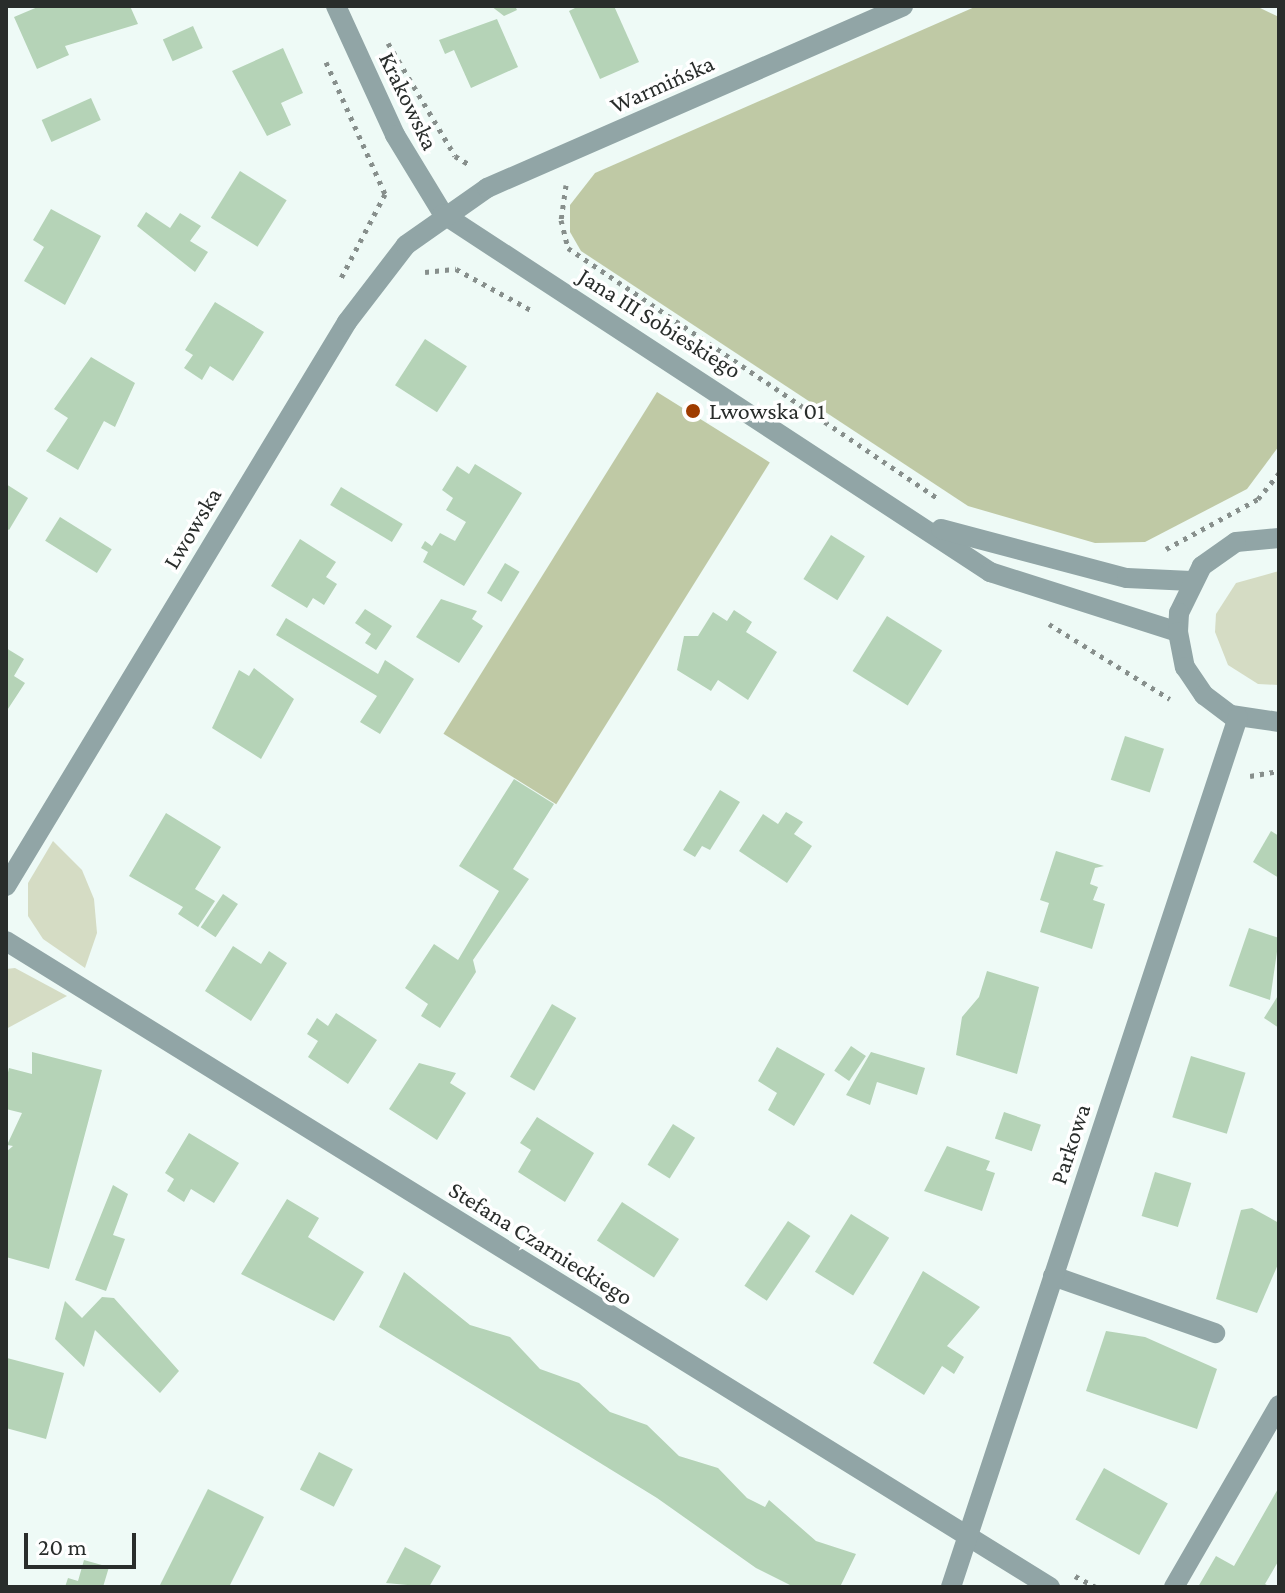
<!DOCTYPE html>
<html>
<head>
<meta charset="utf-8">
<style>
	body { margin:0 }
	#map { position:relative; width:1285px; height:1593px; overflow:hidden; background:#eefaf6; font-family:"Crimson Pro",serif }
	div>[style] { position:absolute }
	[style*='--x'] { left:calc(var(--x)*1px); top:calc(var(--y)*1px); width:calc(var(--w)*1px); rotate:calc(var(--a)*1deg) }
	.green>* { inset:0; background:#d5dcc4 }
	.forest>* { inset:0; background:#bfc9a5; transform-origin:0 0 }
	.building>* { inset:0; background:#b5d3b7; transform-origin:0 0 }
	.path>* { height:5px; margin-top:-2.5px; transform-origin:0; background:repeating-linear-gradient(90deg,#878f8c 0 4px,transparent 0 10px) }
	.minor>* { height:20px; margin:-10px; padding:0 10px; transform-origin:10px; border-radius:10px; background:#91a5a6 }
	.dots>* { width:22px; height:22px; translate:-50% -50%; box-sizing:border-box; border:4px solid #fff; border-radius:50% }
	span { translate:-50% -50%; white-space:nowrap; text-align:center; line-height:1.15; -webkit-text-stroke:7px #fff; paint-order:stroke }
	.street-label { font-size:24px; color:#292d2b }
	.poi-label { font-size:24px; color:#292d2b }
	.left { translate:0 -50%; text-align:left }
	.frame { position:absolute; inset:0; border:8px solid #292d2b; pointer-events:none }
	.scale { position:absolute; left:24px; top:1533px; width:112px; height:36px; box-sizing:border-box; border:4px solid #292d2b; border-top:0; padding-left:10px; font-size:24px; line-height:28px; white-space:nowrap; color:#292d2b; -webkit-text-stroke:6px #fff; paint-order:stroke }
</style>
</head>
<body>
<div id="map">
	<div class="green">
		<div style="clip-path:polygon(1279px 571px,1279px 685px,1258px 684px,1228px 665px,1215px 632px,1216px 614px,1236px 583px)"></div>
		<div style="clip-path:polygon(53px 841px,82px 870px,94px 899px,97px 933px,85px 968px,43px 939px,28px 916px,28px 883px)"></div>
		<div style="clip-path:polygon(15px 968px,67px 996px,6px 1029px,6px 969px)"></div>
	</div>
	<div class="forest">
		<div style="clip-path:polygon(977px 6px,1256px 6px,1279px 17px,1279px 446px,1247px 489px,1145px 542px,1095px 543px,968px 506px,581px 251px,570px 232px,570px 205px,595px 173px)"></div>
		<div style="left:657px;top:392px;width:133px;height:403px;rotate:32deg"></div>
	</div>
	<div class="building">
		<div style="clip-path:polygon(40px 6px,130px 6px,138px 24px,65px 46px,69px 55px,37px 69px,14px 17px)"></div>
		<div style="clip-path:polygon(491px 6px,515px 6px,517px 10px,504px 16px)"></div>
		<div style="clip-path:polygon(579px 6px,614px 6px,639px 62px,600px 79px,569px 11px)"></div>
		<div style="clip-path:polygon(497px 19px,518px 67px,471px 88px,454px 50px,445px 54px,439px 40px)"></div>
		<div style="left:193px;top:26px;width:24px;height:33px;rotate:66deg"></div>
		<div style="clip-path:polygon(283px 48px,303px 93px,281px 103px,291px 125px,267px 136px,232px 71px)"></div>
		<div style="left:91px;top:98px;width:24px;height:54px;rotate:66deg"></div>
		<div style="left:240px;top:171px;width:55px;height:55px;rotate:32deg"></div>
		<div style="clip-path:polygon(51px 209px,101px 236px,65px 305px,24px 281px,44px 247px,33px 240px)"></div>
		<div style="clip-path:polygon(146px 212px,170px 228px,180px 213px,201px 226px,190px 241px,208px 252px,195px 272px,137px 226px)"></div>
		<div style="clip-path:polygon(215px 302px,264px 332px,233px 381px,210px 366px,202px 380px,184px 368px,193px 355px,185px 350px)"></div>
		<div style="left:425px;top:339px;width:50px;height:55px;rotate:33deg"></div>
		<div style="clip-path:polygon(91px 357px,135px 383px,115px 427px,104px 421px,78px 470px,46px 451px,68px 418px,54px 409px)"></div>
		<div style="clip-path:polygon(475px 464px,522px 493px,464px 586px,423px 562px,428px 552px,421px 548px,425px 541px,432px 546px,440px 533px,455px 541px,466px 522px,446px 510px,453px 498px,442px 490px,457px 466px,469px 474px)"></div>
		<div style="clip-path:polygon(6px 484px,28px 498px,9px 530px,6px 528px)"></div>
		<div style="left:341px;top:487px;width:72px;height:21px;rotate:31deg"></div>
		<div style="left:60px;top:517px;width:61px;height:28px;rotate:32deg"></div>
		<div style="left:831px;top:535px;width:40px;height:52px;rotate:32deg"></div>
		<div style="clip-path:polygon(300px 539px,336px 562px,326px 577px,337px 584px,324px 605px,313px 598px,307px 608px,271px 586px)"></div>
		<div style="left:505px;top:563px;width:17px;height:35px;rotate:31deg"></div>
		<div style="clip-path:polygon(441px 599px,477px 611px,472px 619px,483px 626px,459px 663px,416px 637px)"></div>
		<div style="clip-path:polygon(365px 609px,392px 626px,376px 650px,365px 643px,371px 634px,355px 623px)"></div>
		<div style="clip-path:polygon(734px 610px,752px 622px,746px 632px,777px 652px,748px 700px,718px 680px,711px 691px,677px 670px,684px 636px,698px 636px,713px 612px,727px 621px)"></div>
		<div style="left:887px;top:616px;width:65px;height:65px;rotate:32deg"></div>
		<div style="clip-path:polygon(286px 618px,378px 674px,385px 660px,414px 679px,380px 734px,360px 722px,377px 696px,276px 635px)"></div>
		<div style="clip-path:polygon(6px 648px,24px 659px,14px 676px,25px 683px,6px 712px)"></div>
		<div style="clip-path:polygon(254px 668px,294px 699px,261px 759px,212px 728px,239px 670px,249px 676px)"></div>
		<div style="left:1125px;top:736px;width:41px;height:46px;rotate:18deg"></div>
		<div style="clip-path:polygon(514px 779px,554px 804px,513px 869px,529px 879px,473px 960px,476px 972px,440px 1028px,421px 1016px,428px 1004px,405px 988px,434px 944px,458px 960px,499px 891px,459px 866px)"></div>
		<div style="clip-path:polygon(720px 790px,740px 802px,710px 850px,702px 846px,695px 857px,683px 850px)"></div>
		<div style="clip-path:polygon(786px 812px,803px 822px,794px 834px,812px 846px,787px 883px,739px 851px,763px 814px,778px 824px)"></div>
		<div style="clip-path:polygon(166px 813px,221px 847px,195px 889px,215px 901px,198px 927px,178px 914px,183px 907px,129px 876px)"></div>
		<div style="clip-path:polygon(1271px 831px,1279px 836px,1279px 878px,1253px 862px)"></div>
		<div style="clip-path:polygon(1056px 851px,1104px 866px,1095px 868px,1090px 884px,1098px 887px,1093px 900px,1105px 904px,1092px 949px,1040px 932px,1049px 903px,1040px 900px)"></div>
		<div style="left:223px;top:894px;width:18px;height:40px;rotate:34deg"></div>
		<div style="clip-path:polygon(1249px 928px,1279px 938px,1270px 1000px,1229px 986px)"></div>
		<div style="clip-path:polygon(233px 946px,261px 964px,269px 951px,287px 963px,251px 1021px,205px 991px)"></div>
		<div style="clip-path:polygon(987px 971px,1039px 987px,1017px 1074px,956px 1055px,962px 1017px,979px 997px)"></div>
		<div style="clip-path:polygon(1279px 994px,1279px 1028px,1264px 1018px)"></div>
		<div style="left:552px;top:1004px;width:28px;height:84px;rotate:30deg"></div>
		<div style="clip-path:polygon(336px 1013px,377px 1040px,348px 1084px,308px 1057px,318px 1041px,307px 1034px,317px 1018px,328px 1026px)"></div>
		<div style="left:851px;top:1046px;width:18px;height:30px;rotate:34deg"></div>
		<div style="clip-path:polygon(777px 1047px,825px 1074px,794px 1126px,768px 1110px,777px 1093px,758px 1081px)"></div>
		<div style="clip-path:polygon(32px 1052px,102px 1070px,49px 1269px,6px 1257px,6px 1152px,13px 1146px,7px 1145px,22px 1113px,6px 1109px,6px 1081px,9px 1068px,32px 1074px)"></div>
		<div style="clip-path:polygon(871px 1052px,925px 1068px,917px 1095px,877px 1082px,870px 1105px,846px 1095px)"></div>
		<div style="left:1191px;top:1056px;width:57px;height:64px;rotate:17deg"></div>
		<div style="clip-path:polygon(419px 1063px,456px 1073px,450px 1083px,466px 1093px,437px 1140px,389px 1109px)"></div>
		<div style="left:1004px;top:1112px;width:39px;height:28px;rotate:19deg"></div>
		<div style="clip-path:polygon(537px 1117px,594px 1153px,565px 1202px,518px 1172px,531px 1150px,520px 1143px)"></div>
		<div style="left:673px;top:1124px;width:26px;height:48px;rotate:32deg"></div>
		<div style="clip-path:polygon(189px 1133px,239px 1163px,214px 1203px,191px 1189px,184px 1202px,167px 1191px,174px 1179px,165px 1173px)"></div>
		<div style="clip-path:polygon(947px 1146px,990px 1161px,986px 1170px,995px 1173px,982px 1211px,924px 1191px)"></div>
		<div style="left:1155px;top:1172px;width:38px;height:46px;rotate:17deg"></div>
		<div style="clip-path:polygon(113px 1185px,128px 1194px,113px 1235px,125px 1239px,106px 1291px,75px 1280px)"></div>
		<div style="clip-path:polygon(287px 1199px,319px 1218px,308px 1237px,364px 1272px,334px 1321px,241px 1274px)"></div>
		<div style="left:622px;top:1202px;width:68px;height:46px;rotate:33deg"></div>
		<div style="clip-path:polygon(1252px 1208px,1279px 1223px,1279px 1262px,1257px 1313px,1216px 1299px,1241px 1210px)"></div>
		<div style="left:851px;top:1214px;width:45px;height:68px;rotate:32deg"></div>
		<div style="left:788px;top:1221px;width:27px;height:78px;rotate:34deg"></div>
		<div style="clip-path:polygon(923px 1271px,980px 1307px,947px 1346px,964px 1357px,954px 1374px,942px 1366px,924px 1395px,873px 1363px)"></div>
		<div style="clip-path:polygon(404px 1272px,470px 1325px,510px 1337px,540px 1369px,579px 1383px,610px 1412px,647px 1425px,679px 1456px,718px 1468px,747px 1498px,765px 1507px,769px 1500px,816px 1541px,856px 1554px,840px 1587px,794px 1587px,756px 1568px,657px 1498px,379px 1327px)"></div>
		<div style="clip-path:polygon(102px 1297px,114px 1298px,179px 1371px,160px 1393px,95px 1330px,84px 1367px,55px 1339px,65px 1301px,82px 1318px)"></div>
		<div style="clip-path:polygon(1106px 1331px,1145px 1337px,1217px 1369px,1197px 1429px,1086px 1391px)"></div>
		<div style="clip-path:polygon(7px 1358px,64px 1373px,46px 1439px,6px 1428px)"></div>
		<div style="left:319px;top:1452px;width:38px;height:42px;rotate:27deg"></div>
		<div style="left:1104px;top:1468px;width:73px;height:59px;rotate:29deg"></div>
		<div style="clip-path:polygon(1279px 1487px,1279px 1560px,1265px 1584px,1271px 1587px,1198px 1587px,1216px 1556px,1234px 1566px)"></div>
		<div style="clip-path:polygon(208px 1489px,264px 1517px,229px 1587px,159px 1587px)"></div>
		<div style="clip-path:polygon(405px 1547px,441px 1566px,429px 1587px,386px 1583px)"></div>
		<div style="clip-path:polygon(84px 1560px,109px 1567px,103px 1587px,65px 1587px,68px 1578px,78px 1581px)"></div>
	</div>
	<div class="path">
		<div style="--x:388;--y:43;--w:131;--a:59.3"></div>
		<div style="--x:455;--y:156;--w:17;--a:31"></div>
		<div style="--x:326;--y:62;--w:145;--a:65.9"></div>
		<div style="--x:385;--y:194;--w:95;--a:117.6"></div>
		<div style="--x:566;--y:185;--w:35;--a:98"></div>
		<div style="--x:561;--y:220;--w:29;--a:76"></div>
		<div style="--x:568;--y:248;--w:449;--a:34.1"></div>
		<div style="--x:425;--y:272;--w:31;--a:-6"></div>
		<div style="--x:456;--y:269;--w:85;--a:28.7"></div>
		<div style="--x:1166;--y:549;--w:105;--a:-28.5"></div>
		<div style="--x:1258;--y:499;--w:33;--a:-51"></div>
		<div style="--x:1049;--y:624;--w:142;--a:31.8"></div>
		<div style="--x:1250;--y:776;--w:29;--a:-10"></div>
		<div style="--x:1075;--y:1576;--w:24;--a:28"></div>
	</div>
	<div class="minor">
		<div style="--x:336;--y:6;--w:142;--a:65.4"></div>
		<div style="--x:395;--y:135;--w:92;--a:58.7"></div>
		<div style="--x:443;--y:214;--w:654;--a:33.2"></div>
		<div style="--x:990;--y:572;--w:197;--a:17.7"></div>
		<div style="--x:941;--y:529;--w:192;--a:14.8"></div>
		<div style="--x:1127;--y:578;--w:64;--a:2.7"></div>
		<div style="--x:1279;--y:538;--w:43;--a:174.7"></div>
		<div style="--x:1236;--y:542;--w:42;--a:144.8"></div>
		<div style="--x:1202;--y:566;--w:52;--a:116.1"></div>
		<div style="--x:1179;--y:613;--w:19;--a:93"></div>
		<div style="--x:1178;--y:632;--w:36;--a:79"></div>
		<div style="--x:1185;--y:667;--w:34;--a:56"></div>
		<div style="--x:1204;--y:695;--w:34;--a:37"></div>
		<div style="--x:1231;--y:715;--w:49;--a:8.3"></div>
		<div style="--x:6;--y:886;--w:659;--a:-58.84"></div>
		<div style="--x:347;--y:322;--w:97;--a:-52.5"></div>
		<div style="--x:406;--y:245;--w:99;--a:-35.1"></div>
		<div style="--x:487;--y:188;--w:454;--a:-23.6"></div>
		<div style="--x:6;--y:941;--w:1228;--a:31.75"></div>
		<div style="--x:1053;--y:1276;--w:172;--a:19.4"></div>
		<div style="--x:951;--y:1587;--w:916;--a:-71.74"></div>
		<div style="--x:1174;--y:1587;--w:210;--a:-60"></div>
	</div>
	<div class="dots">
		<div style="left:693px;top:411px;background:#9f3c00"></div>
	</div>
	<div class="street-label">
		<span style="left:662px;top:84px;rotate:-24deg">Warmińska</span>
		<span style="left:409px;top:101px;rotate:64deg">Krakowska</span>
		<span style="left:660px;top:323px;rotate:32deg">Jana III Sobieskiego</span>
		<span style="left:192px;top:528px;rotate:-59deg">Lwowska</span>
		<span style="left:1070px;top:1144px;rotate:-72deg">Parkowa</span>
		<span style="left:541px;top:1243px;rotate:32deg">Stefana Czarnieckiego</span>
	</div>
	<div class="poi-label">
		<span class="left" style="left:709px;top:411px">Lwowska 01</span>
	</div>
	<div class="frame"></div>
	<div class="scale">20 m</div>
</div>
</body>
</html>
